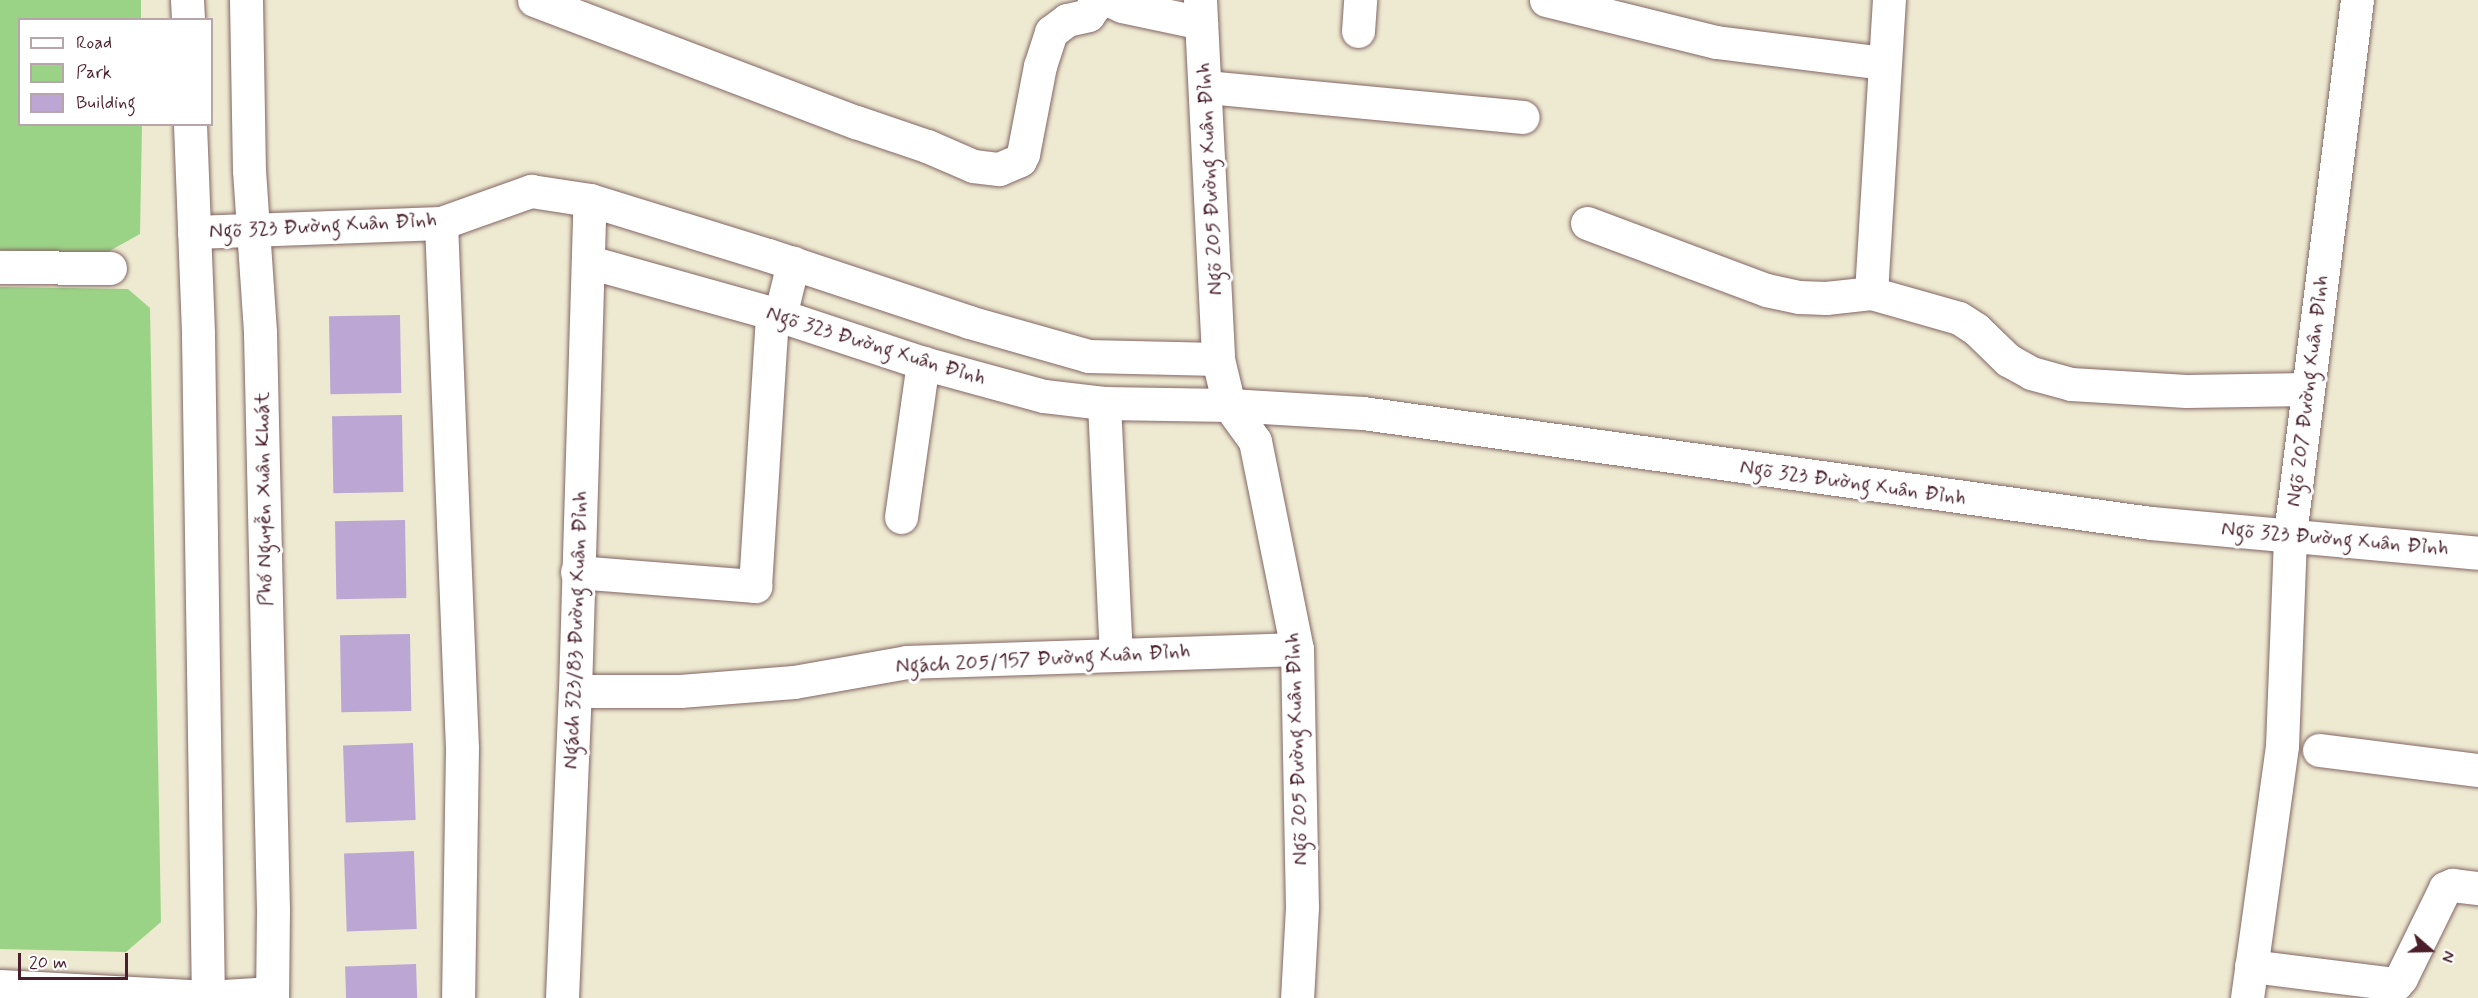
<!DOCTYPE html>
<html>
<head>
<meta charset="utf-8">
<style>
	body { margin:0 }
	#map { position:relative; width:2478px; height:998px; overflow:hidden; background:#eeead1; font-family:Mynerve,sans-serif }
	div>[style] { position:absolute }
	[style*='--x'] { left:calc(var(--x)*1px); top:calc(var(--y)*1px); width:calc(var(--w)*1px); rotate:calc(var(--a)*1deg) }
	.green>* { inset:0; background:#9bd386 }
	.building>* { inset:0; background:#bca7d4; transform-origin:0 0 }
	.roads { filter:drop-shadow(0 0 2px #836665) drop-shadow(0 0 2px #836665) }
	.minor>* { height:33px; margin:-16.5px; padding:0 16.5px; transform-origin:16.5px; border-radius:16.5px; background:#fff }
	span { translate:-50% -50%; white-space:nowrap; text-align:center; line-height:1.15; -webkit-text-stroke:6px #fff; paint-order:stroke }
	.street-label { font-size:21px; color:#4a1f2b }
	.legend { position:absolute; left:18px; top:18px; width:195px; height:108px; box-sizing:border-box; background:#fff; border:2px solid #b7a5aa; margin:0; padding:8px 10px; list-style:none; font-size:18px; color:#4a1f2b }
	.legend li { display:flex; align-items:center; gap:12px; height:30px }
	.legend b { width:30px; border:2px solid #b7a5aa }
	.north { position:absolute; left:2400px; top:920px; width:60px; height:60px; -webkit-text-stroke:4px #fff; paint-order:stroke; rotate:110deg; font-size:16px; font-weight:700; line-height:24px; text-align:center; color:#4a1f2b }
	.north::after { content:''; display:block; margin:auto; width:21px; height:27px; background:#4a1f2b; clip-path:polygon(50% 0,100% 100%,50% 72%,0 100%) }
	.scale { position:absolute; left:18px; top:953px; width:110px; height:27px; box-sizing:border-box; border:3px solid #4a1f2b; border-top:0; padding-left:8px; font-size:18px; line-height:21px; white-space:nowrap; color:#4a1f2b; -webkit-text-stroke:4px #fff; paint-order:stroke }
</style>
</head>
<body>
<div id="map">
	<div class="green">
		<div style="clip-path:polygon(0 0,141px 0,141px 19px,20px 20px,20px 124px,142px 125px,140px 234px,104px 254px,0 250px)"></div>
		<div style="clip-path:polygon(0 287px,128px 289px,150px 308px,161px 922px,126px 952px,0 949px)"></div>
	</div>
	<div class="building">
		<div style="left:400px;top:315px;width:78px;height:71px;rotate:89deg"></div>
		<div style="left:402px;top:415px;width:77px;height:70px;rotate:89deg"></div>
		<div style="left:405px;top:520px;width:78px;height:70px;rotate:89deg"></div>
		<div style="left:410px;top:634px;width:77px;height:70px;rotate:89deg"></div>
		<div style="left:413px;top:743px;width:77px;height:70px;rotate:88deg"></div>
		<div style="left:414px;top:851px;width:78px;height:70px;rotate:88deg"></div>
		<div style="left:416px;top:964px;width:34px;height:71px;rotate:88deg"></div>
	</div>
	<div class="roads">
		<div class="minor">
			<div style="--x:187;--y:0;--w:20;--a:87"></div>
			<div style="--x:246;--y:0;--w:170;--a:89"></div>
			<div style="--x:249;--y:170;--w:163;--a:86.1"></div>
			<div style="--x:260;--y:333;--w:576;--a:88.71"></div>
			<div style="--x:273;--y:909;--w:89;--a:90.6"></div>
			<div style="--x:534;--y:0;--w:344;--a:20.8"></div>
			<div style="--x:856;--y:122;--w:75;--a:18.7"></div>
			<div style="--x:927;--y:146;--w:50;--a:23.5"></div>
			<div style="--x:973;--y:166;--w:26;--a:7"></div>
			<div style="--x:999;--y:169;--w:23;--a:-23"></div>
			<div style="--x:1020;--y:160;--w:7;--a:-63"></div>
			<div style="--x:1023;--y:154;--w:90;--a:-79.1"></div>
			<div style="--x:1040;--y:66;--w:36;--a:-72"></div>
			<div style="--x:1051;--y:32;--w:20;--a:-37"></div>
			<div style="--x:1067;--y:20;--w:22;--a:-13"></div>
			<div style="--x:1088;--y:15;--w:9;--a:-54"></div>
			<div style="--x:1093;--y:8;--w:8;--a:-83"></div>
			<div style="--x:1109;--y:0;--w:14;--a:25"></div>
			<div style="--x:1122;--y:6;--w:81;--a:12.1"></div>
			<div style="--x:1200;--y:0;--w:359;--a:87.1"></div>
			<div style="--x:1218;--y:359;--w:47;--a:76.6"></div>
			<div style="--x:1229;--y:405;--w:134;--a:3.4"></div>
			<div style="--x:1363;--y:413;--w:796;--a:7.95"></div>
			<div style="--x:2151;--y:523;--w:328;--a:5.2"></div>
			<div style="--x:1546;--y:0;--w:175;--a:13.9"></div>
			<div style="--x:1716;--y:42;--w:170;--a:7.1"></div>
			<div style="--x:1358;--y:31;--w:31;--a:-86"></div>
			<div style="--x:1206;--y:87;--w:318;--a:5.4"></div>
			<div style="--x:190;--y:124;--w:211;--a:87.8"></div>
			<div style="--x:198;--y:335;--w:663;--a:89.14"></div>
			<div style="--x:441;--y:223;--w:525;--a:87.71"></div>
			<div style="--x:462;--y:748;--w:250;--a:90.9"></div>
			<div style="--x:1587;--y:223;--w:191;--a:20.5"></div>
			<div style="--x:1766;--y:290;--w:34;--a:12"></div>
			<div style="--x:1799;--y:297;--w:27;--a:2"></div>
			<div style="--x:1826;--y:298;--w:45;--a:-6.3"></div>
			<div style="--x:1871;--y:293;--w:91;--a:15.9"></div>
			<div style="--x:1959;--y:318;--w:20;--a:33"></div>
			<div style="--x:1976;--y:329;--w:45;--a:44.1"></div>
			<div style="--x:2008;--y:360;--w:26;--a:29"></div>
			<div style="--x:2031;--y:373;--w:41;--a:15.4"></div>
			<div style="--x:2071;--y:384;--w:115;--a:3.5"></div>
			<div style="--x:2186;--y:391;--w:122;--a:-0.9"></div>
			<div style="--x:194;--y:232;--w:247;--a:-2.1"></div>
			<div style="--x:441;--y:223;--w:96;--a:-19.6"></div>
			<div style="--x:531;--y:191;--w:60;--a:8.7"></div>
			<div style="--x:590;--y:200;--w:186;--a:17.2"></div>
			<div style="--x:768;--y:255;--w:212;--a:18.4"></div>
			<div style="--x:969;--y:322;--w:124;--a:15.9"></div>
			<div style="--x:1088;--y:356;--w:130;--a:1.3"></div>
			<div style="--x:589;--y:262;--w:190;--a:15.6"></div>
			<div style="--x:772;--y:313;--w:159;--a:18.3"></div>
			<div style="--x:923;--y:363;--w:125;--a:15.3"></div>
			<div style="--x:1044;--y:396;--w:60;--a:6.7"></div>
			<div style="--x:1104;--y:403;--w:125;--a:0.9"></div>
			<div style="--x:1229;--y:405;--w:44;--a:54.2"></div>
			<div style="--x:1255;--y:441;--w:212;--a:78.6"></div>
			<div style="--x:1297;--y:649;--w:258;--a:88.9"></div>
			<div style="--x:1302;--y:907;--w:91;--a:93.1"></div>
			<div style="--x:0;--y:267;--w:110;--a:0.5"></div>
			<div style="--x:1871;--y:293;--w:294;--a:-86.5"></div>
			<div style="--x:780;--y:316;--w:55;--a:-76.2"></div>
			<div style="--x:1104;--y:403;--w:252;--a:87.3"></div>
			<div style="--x:901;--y:517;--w:156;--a:-81.9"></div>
			<div style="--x:577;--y:572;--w:179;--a:4.5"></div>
			<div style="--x:755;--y:586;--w:274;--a:-86.4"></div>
			<div style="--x:575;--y:691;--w:105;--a:0"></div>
			<div style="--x:680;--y:691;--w:114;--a:-4.5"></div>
			<div style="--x:794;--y:682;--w:115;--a:-10"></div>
			<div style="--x:907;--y:662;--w:390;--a:-1.9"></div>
			<div style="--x:2319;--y:750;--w:160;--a:7.2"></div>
			<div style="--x:2251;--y:966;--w:146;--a:7.1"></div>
			<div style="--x:2396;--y:984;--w:8;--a:-50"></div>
			<div style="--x:2401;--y:978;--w:100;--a:-63.9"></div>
			<div style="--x:2445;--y:888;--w:8;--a:-23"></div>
			<div style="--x:2452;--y:885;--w:26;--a:7"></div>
			<div style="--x:0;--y:986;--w:208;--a:3"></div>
			<div style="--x:208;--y:997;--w:64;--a:-3.6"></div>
			<div style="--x:562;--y:998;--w:307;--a:-87.6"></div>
			<div style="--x:575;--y:691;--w:491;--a:-88.3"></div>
			<div style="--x:2247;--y:998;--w:254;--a:-82.1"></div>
			<div style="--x:2282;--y:746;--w:212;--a:-87.8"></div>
			<div style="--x:2290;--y:534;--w:538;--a:-82.85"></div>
		</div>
	</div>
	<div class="street-label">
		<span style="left:1210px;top:179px;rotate:-93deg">Ngõ 205 Đường Xuân Đỉnh</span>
		<span style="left:323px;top:226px;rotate:-3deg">Ngõ 323 Đường Xuân Đỉnh</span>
		<span style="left:876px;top:346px;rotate:17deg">Ngõ 323 Đường Xuân Đỉnh</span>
		<span style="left:2308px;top:391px;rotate:-83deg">Ngõ 207 Đường Xuân Đỉnh</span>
		<span style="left:1853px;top:483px;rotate:8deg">Ngõ 323 Đường Xuân Đỉnh</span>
		<span style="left:264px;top:499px;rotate:-91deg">Phố Nguyễn Xuân Khoát</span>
		<span style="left:2335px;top:539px;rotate:5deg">Ngõ 323 Đường Xuân Đỉnh</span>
		<span style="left:576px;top:630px;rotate:-88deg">Ngách 323/83 Đường Xuân Đỉnh</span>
		<span style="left:1043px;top:659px;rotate:-3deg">Ngách 205/157 Đường Xuân Đỉnh</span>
		<span style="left:1297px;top:749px;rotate:-92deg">Ngõ 205 Đường Xuân Đỉnh</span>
	</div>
	<ul class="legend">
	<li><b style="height:8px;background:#fff"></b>Road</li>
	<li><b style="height:16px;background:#9bd386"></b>Park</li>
	<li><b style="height:16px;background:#bca7d4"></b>Building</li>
	</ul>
	<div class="north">N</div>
	<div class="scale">20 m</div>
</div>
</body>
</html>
